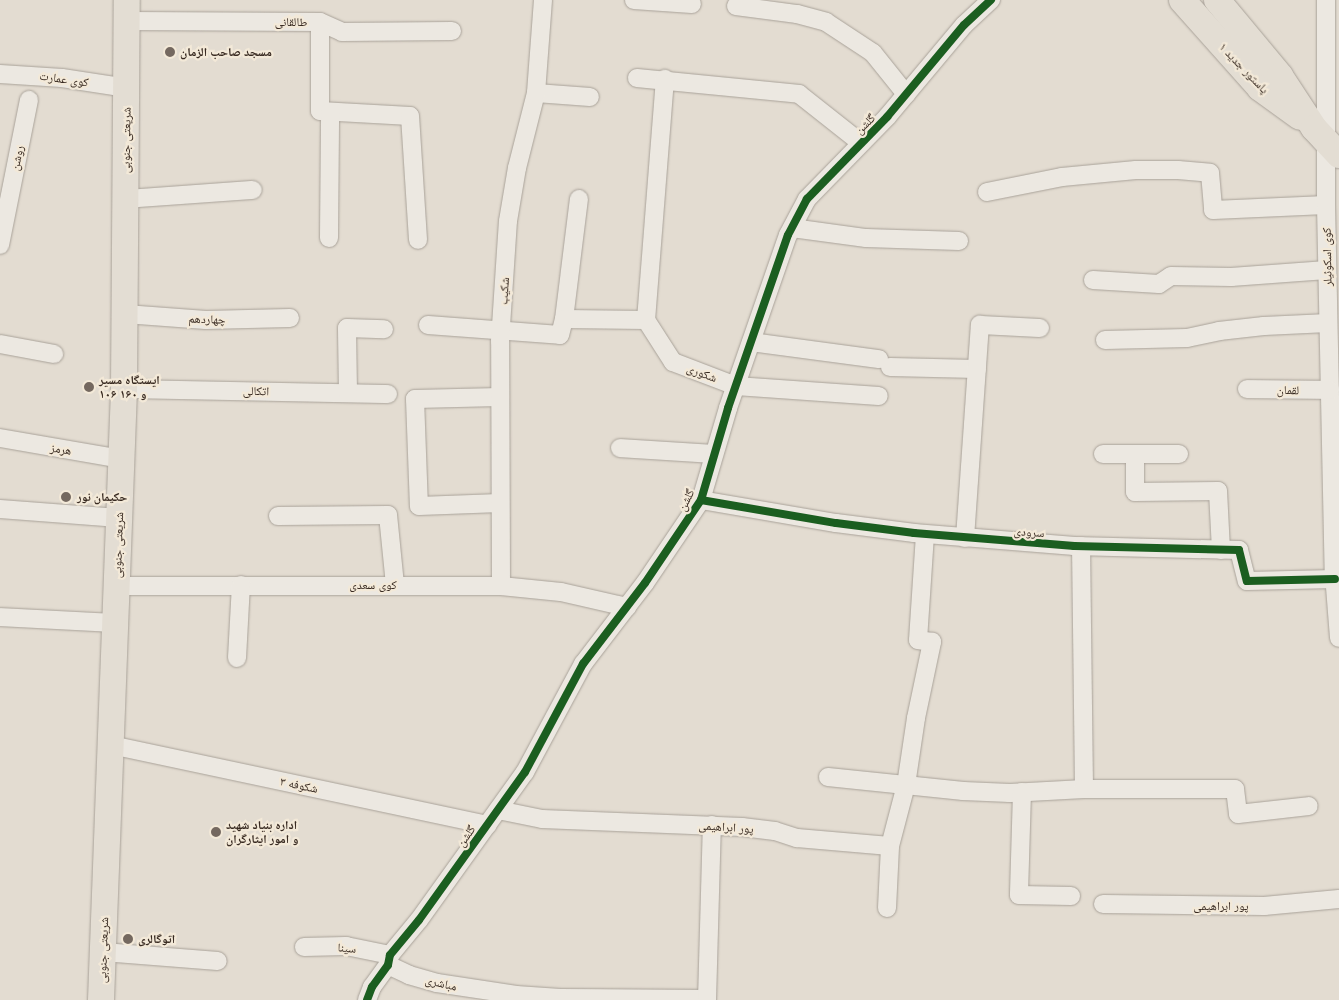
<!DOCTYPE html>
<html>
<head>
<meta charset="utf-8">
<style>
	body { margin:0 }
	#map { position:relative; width:1339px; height:1000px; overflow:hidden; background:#e3dcd1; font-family:"Libre Baskerville","Noto Naskh Arabic",serif }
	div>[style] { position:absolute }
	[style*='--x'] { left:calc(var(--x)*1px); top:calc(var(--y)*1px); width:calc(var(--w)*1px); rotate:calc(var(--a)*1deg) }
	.roads { filter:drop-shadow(0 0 1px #a9a299) drop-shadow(0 0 1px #a9a299) }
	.street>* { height:18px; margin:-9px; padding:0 9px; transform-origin:9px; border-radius:9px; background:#ece8e1 }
	.primary>* { height:26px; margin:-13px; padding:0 13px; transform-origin:13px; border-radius:13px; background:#e3ddd3 }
	.cycleway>* { height:8px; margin:-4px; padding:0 4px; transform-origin:4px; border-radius:4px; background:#1b5e20 }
	.dots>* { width:14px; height:14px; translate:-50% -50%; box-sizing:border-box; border:2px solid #f3e9d8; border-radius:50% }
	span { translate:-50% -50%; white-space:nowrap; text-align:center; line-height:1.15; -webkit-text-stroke:4.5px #f3e9d8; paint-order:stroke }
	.street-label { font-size:12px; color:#382a21 }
	.poi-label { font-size:12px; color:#382a21; font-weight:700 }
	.left { translate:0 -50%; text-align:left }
</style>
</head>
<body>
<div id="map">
	<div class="roads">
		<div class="street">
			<div style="--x:634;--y:0;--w:58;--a:3.9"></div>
			<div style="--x:736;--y:6;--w:62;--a:7.5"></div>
			<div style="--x:797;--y:14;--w:30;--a:15"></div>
			<div style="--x:826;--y:22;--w:56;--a:33.4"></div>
			<div style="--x:873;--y:53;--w:53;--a:51.2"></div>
			<div style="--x:127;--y:21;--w:193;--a:0.3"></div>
			<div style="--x:320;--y:22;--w:24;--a:24"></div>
			<div style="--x:342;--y:32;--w:110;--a:-0.5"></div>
			<div style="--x:320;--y:22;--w:89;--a:90"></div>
			<div style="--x:320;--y:111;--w:90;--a:3.2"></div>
			<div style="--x:410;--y:116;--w:124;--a:86.3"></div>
			<div style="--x:0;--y:74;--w:62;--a:3.7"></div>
			<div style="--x:62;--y:78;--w:66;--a:8.7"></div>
			<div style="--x:637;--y:78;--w:163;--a:5.6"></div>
			<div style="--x:799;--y:94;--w:79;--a:38.3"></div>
			<div style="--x:536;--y:93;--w:54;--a:4.2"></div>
			<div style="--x:987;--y:192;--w:76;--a:-11.3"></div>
			<div style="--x:1062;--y:177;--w:74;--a:-5.4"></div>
			<div style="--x:1136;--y:170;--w:42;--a:0"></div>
			<div style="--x:1178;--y:170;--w:32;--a:5"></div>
			<div style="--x:1210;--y:173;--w:37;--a:85"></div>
			<div style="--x:1213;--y:210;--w:113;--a:-2.5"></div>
			<div style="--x:1326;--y:205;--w:205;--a:-90"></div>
			<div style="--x:126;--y:199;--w:127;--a:-4.1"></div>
			<div style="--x:1326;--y:205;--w:369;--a:88.8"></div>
			<div style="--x:1334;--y:574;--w:64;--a:85.5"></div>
			<div style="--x:792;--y:228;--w:75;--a:7.7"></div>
			<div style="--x:866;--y:238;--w:93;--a:1.8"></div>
			<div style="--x:329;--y:238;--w:126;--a:-89.5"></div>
			<div style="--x:0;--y:245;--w:148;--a:-78.7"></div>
			<div style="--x:1093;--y:280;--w:66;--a:3.5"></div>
			<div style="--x:1159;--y:284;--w:14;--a:-34"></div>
			<div style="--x:1171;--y:276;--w:60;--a:1"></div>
			<div style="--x:1231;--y:277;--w:96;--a:-4.2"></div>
			<div style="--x:125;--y:314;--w:81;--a:4.2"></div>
			<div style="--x:206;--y:320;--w:84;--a:-1.4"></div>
			<div style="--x:564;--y:319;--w:121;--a:-82.9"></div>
			<div style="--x:646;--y:320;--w:242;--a:-85.5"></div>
			<div style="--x:428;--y:325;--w:132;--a:4.3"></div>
			<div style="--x:560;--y:335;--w:16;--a:-76"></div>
			<div style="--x:564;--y:319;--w:82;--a:0.7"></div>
			<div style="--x:646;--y:320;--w:50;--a:57.3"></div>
			<div style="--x:673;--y:362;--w:67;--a:20.9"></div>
			<div style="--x:736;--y:386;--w:143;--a:4"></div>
			<div style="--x:1105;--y:340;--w:82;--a:-1.4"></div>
			<div style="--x:1187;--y:338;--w:33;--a:-12"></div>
			<div style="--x:1219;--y:331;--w:45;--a:-6.3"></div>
			<div style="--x:1264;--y:326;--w:64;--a:-2.7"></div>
			<div style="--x:751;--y:342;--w:129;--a:7.6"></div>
			<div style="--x:0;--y:344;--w:55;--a:10.5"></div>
			<div style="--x:890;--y:367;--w:87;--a:1.3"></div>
			<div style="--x:124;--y:389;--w:264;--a:1.1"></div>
			<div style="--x:1247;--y:389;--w:83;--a:0.7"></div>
			<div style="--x:348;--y:393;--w:65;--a:-90.9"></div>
			<div style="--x:347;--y:328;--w:37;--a:2"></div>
			<div style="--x:500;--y:397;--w:85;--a:178.7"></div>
			<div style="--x:415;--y:399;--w:107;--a:87.9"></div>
			<div style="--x:419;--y:506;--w:81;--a:-2.1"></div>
			<div style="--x:0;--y:438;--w:124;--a:9.8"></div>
			<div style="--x:620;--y:448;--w:93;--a:3.7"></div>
			<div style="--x:1103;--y:454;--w:76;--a:0"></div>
			<div style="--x:1135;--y:454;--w:38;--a:90"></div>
			<div style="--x:1135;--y:492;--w:83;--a:-0.7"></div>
			<div style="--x:1218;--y:491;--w:59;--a:87.1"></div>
			<div style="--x:701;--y:500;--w:137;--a:9.7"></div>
			<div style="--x:836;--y:523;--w:79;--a:7.3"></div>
			<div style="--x:914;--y:533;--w:161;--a:4.6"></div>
			<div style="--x:1074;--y:546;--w:165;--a:1.4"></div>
			<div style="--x:1239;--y:550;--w:32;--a:76"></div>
			<div style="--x:1247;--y:581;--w:88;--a:-1.3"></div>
			<div style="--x:0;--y:509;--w:119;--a:4.3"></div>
			<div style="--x:278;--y:516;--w:110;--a:-0.5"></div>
			<div style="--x:388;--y:515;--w:70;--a:84.3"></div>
			<div style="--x:965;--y:538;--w:214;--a:-86"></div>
			<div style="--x:980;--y:325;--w:60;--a:2.9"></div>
			<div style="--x:116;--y:586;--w:385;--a:0"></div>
			<div style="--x:501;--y:586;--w:60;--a:5.7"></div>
			<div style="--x:561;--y:592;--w:68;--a:12.8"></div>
			<div style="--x:501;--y:586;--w:245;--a:-90.2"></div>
			<div style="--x:500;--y:341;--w:120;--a:-86.2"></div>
			<div style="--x:508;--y:221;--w:54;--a:-80.4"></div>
			<div style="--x:517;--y:168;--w:77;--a:-75.8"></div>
			<div style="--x:536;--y:93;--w:93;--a:-85.7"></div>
			<div style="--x:0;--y:617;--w:115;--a:3"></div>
			<div style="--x:237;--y:658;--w:73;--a:-86.9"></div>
			<div style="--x:111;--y:745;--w:385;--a:12"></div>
			<div style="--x:828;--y:777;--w:136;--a:5.9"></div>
			<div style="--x:963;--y:791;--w:47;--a:2.4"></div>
			<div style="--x:1010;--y:793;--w:74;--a:-3.1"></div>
			<div style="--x:1084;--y:789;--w:243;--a:-90.7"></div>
			<div style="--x:1084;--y:789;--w:151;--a:0"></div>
			<div style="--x:1235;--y:789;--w:25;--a:83"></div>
			<div style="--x:1238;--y:814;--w:71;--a:-6.4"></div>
			<div style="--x:1022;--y:792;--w:103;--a:91.7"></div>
			<div style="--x:1019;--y:895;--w:52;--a:1.1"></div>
			<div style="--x:498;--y:810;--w:45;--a:11.6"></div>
			<div style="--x:542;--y:819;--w:200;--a:2.3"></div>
			<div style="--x:742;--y:827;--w:33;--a:7"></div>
			<div style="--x:775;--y:831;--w:23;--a:18"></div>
			<div style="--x:797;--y:838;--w:93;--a:4.9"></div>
			<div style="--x:1103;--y:904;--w:161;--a:0.7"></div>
			<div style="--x:1264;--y:906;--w:75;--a:-5.3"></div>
			<div style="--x:887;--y:908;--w:62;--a:-87.2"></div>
			<div style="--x:890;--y:846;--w:63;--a:-75.3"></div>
			<div style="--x:906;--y:785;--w:68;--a:-81.5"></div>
			<div style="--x:916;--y:718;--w:78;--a:-78.1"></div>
			<div style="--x:932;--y:642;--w:14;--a:-172"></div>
			<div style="--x:918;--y:640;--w:106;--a:-86.2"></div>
			<div style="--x:304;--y:947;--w:42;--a:-1.4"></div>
			<div style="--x:346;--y:946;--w:45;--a:11.6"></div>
			<div style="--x:103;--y:952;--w:115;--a:4.5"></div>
			<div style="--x:388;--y:965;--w:23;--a:25"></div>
			<div style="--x:409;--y:975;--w:29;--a:16"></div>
			<div style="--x:437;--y:983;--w:80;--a:8.6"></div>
			<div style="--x:516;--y:995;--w:44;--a:3.9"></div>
			<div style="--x:560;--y:998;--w:147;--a:0.4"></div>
			<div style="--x:367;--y:1000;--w:14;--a:-69"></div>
			<div style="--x:372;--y:987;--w:27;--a:-54"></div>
			<div style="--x:388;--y:965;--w:10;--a:-79"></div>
			<div style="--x:390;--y:955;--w:45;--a:-50.4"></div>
			<div style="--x:419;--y:920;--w:182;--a:-54.4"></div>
			<div style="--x:525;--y:772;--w:123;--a:-61.8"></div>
			<div style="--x:583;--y:664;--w:102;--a:-52.6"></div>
			<div style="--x:645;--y:583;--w:100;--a:-56"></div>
			<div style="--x:701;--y:500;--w:96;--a:-73.6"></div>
			<div style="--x:728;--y:408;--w:183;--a:-70.9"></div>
			<div style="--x:788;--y:235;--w:41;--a:-62.2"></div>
			<div style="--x:807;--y:199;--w:115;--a:-45.7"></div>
			<div style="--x:887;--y:117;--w:120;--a:-50.1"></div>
			<div style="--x:964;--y:25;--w:37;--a:-43"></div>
			<div style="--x:707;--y:1000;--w:175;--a:-88.4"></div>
		</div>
		<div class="primary">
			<div style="--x:1182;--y:0;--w:118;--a:48.4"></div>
			<div style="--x:1260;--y:88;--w:49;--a:35.9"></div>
			<div style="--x:1217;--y:0;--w:99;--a:50.3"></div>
			<div style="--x:1280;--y:76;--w:62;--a:56.8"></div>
			<div style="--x:1314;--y:128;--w:37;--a:47"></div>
			<div style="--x:101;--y:1000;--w:611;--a:-87.84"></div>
			<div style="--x:124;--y:389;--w:389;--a:-89.6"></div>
		</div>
	</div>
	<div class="cycleway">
		<div style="--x:701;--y:500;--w:137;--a:9.7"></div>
		<div style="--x:836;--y:523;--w:79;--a:7.3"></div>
		<div style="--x:914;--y:533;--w:161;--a:4.6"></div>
		<div style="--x:1074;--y:546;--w:165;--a:1.4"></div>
		<div style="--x:1239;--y:550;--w:32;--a:76"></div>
		<div style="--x:1247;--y:581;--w:88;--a:-1.3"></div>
		<div style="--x:367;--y:1000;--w:14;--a:-69"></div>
		<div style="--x:372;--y:987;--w:27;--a:-54"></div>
		<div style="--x:388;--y:965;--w:10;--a:-79"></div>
		<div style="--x:390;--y:955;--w:45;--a:-50.4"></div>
		<div style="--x:419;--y:920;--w:182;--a:-54.4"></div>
		<div style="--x:525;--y:772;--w:123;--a:-61.8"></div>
		<div style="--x:583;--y:664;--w:102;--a:-52.6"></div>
		<div style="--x:645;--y:583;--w:100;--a:-56"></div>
		<div style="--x:701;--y:500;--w:96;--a:-73.6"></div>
		<div style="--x:728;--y:408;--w:183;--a:-70.9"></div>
		<div style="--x:788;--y:235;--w:41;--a:-62.2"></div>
		<div style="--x:807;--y:199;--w:115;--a:-45.7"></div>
		<div style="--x:887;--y:117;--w:120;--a:-50.1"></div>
		<div style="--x:964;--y:25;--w:37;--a:-43"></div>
	</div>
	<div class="dots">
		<div style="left:170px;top:52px;background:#74685f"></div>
		<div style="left:89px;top:387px;background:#74685f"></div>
		<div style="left:66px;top:497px;background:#74685f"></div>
		<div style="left:216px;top:832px;background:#74685f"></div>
		<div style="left:128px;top:939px;background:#74685f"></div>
	</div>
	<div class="street-label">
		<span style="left:291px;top:22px">طالقانی</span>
		<span style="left:1244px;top:68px;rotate:46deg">پاستور جدید ۱</span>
		<span style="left:64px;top:79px;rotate:8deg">کوی عمارت</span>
		<span style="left:865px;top:124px;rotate:-45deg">گلشن</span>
		<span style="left:126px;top:140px;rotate:-89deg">شریعتی جنوبی</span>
		<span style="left:17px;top:158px;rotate:-79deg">روشن</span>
		<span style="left:1327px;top:257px;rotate:-91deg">کوی اسکوئیلر</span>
		<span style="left:504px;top:291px;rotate:-86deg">شکیب</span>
		<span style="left:207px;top:319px;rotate:2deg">چهاردهم</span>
		<span style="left:702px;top:373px;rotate:21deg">شکوری</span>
		<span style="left:1288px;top:390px;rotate:1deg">لقمان</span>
		<span style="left:256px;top:391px;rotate:1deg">اتکالی</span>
		<span style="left:61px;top:449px;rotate:9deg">هرمز</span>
		<span style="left:686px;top:500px;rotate:-64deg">گلشن</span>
		<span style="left:1029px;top:532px;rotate:4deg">سرودی</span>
		<span style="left:118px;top:545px;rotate:-88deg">شریعتی جنوبی</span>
		<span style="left:373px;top:585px">کوی سعدی</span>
		<span style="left:299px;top:785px;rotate:12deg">شکوفه ۳</span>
		<span style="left:726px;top:827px;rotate:4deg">پور ابراهیمی</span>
		<span style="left:466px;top:836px;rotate:-55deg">گلشن</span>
		<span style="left:1221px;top:906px">پور ابراهیمی</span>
		<span style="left:347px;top:948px;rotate:5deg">سینا</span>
		<span style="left:103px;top:950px;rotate:-88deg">شریعتی جنوبی</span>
		<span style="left:441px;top:983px;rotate:13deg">مباشری</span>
	</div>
	<div class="poi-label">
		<span class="left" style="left:180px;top:52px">مسجد صاحب الزمان</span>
		<span class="left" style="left:99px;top:387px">ایستگاه مسیر<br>۱۰۶ و ۱۶۰</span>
		<span class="left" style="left:77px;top:497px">حکیمان نور</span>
		<span class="left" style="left:226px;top:832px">اداره بنیاد شهید<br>و امور ایثارگران</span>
		<span class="left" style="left:138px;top:939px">اتوگالری</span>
	</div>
</div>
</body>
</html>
